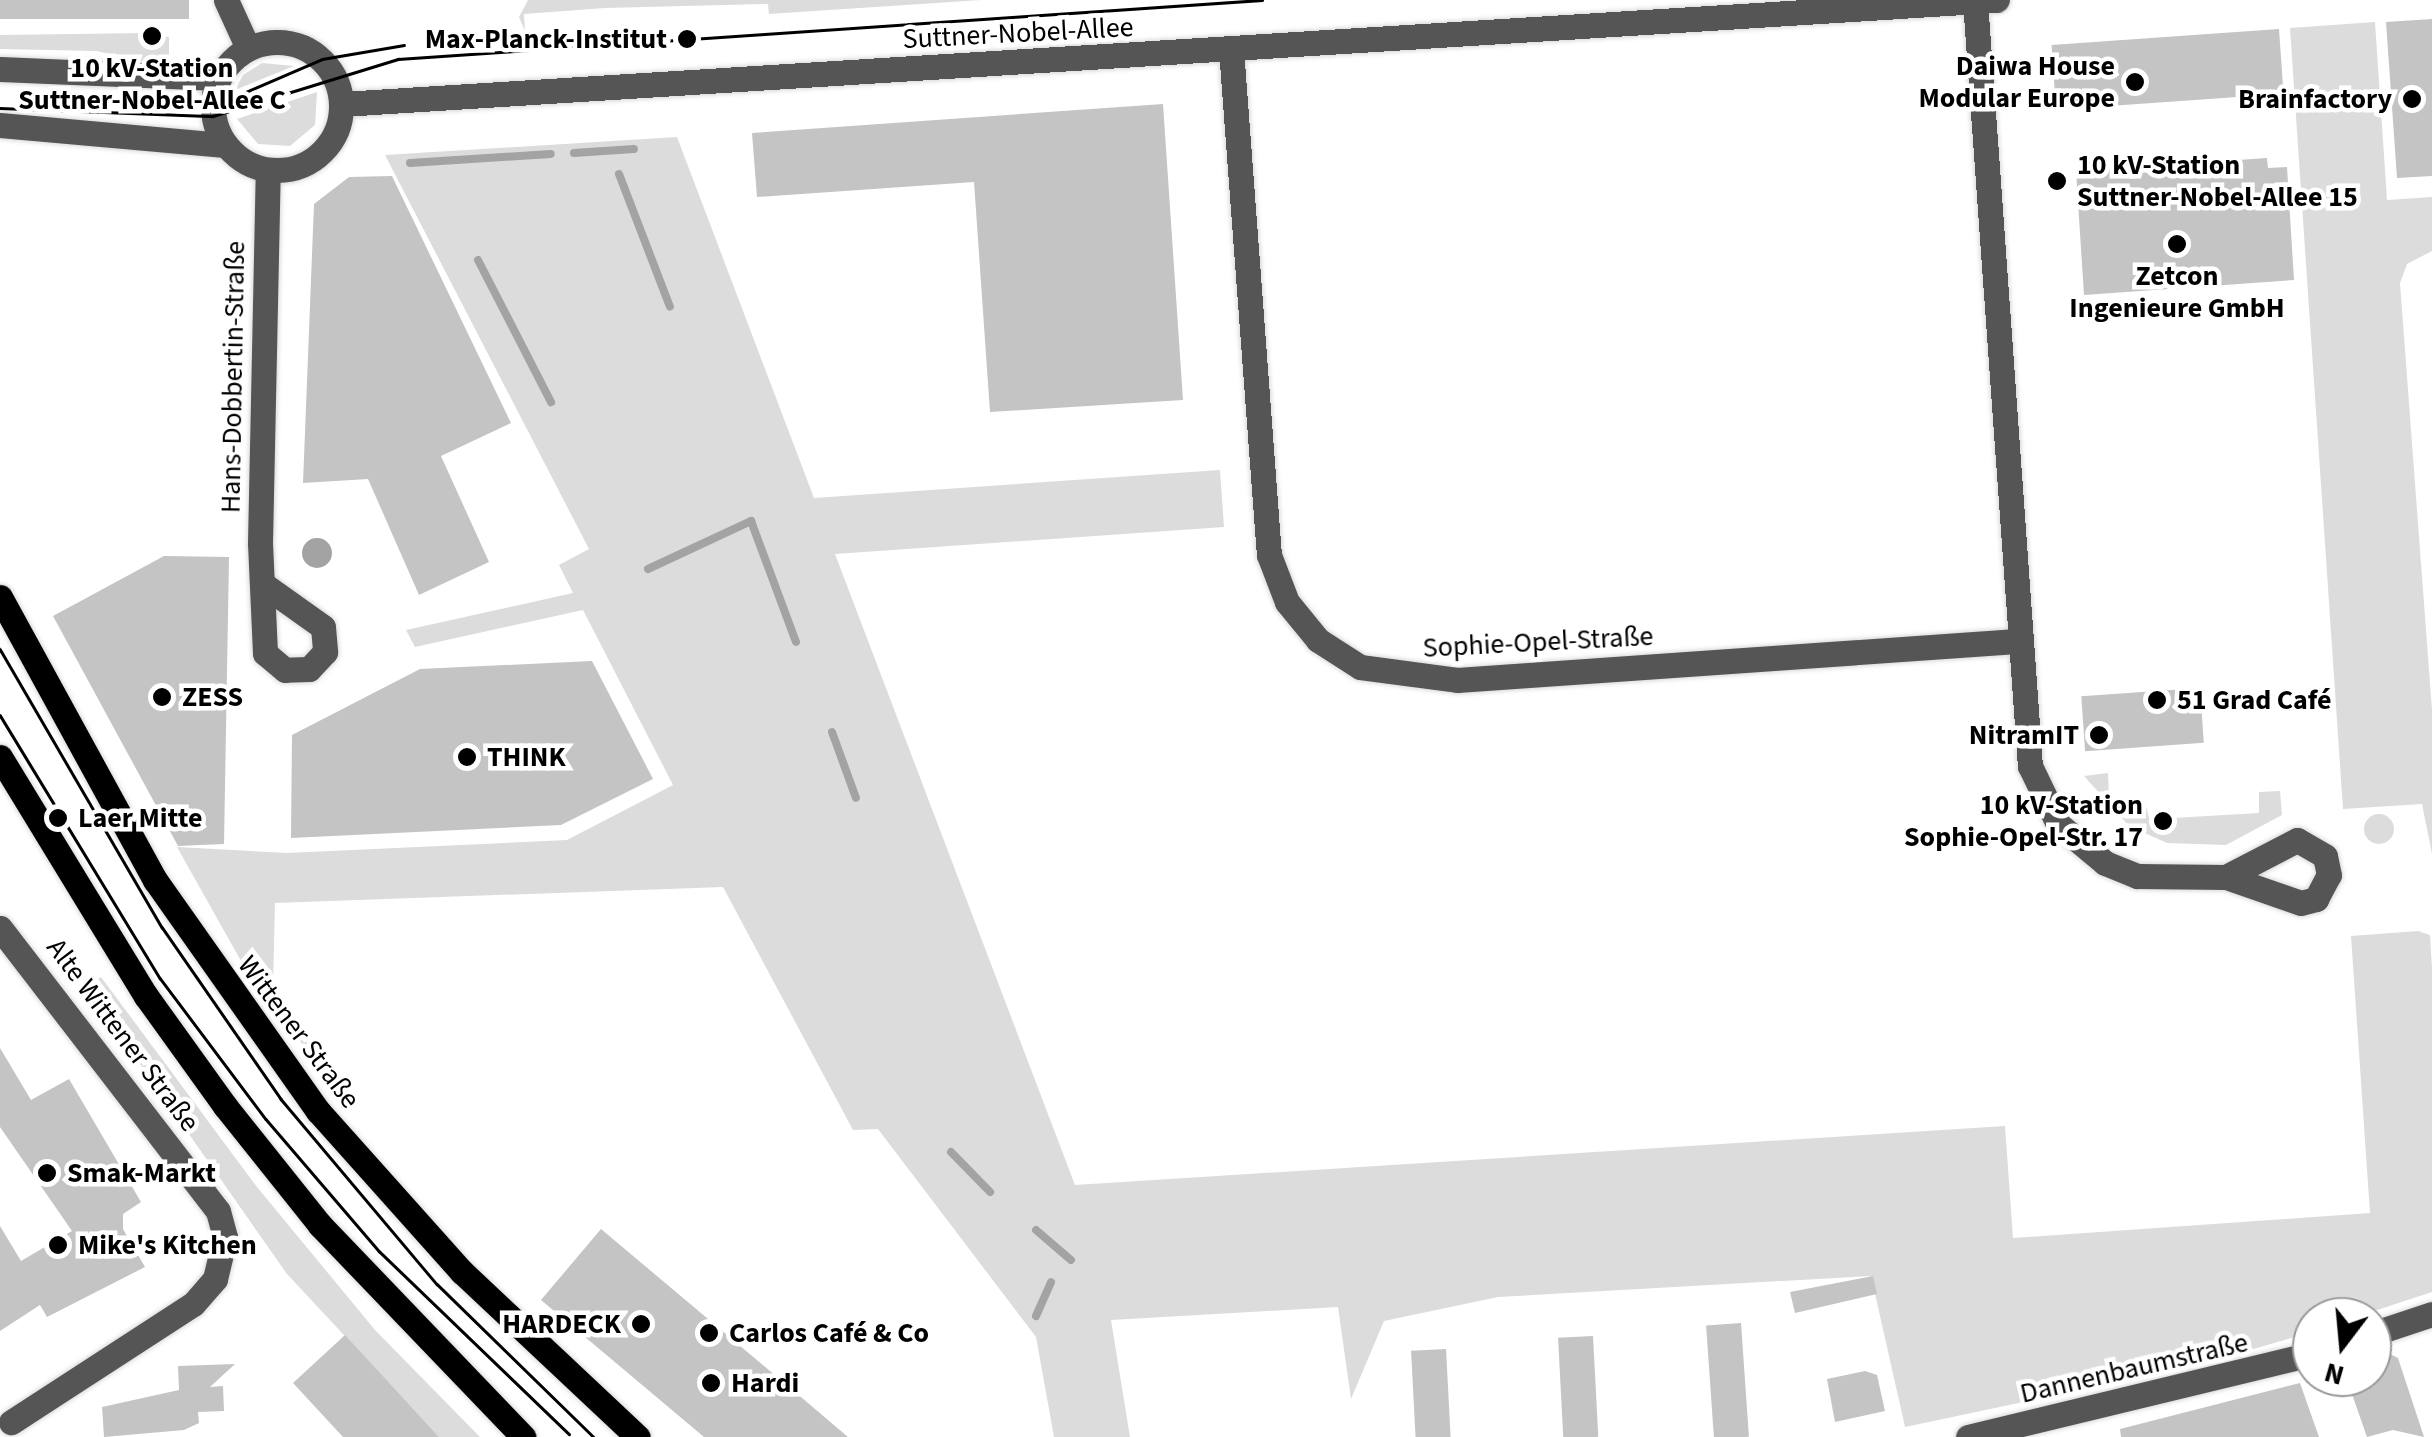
<!DOCTYPE html>
<html>
<head>
<meta charset="utf-8">
<style>
	body { margin:0 }
	#map { position:relative; width:2432px; height:1437px; overflow:hidden; background:#fff; font-family:"Source Sans 3",sans-serif }
	div>[style] { position:absolute }
	[style*='--x'] { left:calc(var(--x)*1px); top:calc(var(--y)*1px); width:calc(var(--w)*1px); rotate:calc(var(--a)*1deg) }
	.green>* { inset:0; background:#dcdcdc }
	.round { border-radius:50% }
	.water>* { inset:0; background:#a3a3a3 }
	.stream>* { height:8px; margin:-4px; padding:0 4px; transform-origin:4px; border-radius:4px; background:#a3a3a3 }
	.building>* { inset:0; background:#c4c4c4; transform-origin:0 0 }
	.roads { filter:drop-shadow(0 0 2px #dbdbdb) drop-shadow(0 0 2px #dbdbdb) }
	.minor>* { height:25px; margin:-12.5px; padding:0 12.5px; transform-origin:12.5px; border-radius:12.5px; background:#555 }
	.minor>.ring { margin:-12.5px; padding:0; box-sizing:content-box; background:none; border:25px solid #555; border-radius:50% }
	.major>* { height:25px; margin:-12.5px; padding:0 12.5px; transform-origin:12.5px; border-radius:12.5px; background:#000 }
	.tram>* { height:2.5px; margin:-1.25px; padding:0 1.25px; transform-origin:1.25px; border-radius:1.25px; background:#000 }
	.dots>* { width:28px; height:28px; translate:-50% -50%; box-sizing:border-box; border:5px solid #fff; border-radius:50% }
	span { translate:-50% -50%; white-space:nowrap; text-align:center; line-height:1.15; -webkit-text-stroke:9px #fff; paint-order:stroke }
	.street-label { font-size:28px; color:#000 }
	.poi-label { font-size:28px; color:#000; font-weight:700 }
	.right { translate:-100% -50%; text-align:right }
	.left { translate:0 -50%; text-align:left }
	.north { position:absolute; left:2292px; top:1297px; width:100px; height:100px; box-sizing:border-box; background:#fff; border:2px solid #999; border-radius:50%; rotate:196deg; font-size:28px; font-weight:700; line-height:40px; text-align:center; color:#000 }
	.north::after { content:''; display:block; margin:auto; width:35px; height:45px; background:#000; clip-path:polygon(50% 0,100% 100%,50% 72%,0 100%) }
</style>
</head>
<body>
<div id="map">
	<div class="green">
		<div style="clip-path:polygon(528px 0,981px 0,769px 14px,768px 4px,605px 8px,524px 14px,525px 31px,519px 17px)"></div>
		<div style="clip-path:polygon(2375px 22px,2387px 200px,2432px 197px,2432px 251px,2407px 264px,2400px 283px,2432px 710px,2432px 854px,2422px 804px,2343px 809px,2290px 28px)"></div>
		<div style="clip-path:polygon(147px 33px,169px 37px,169px 69px,97px 51px,0 49px,0 35px)"></div>
		<div style="clip-path:polygon(262px 63px,294px 66px,235px 90px,243px 75px)"></div>
		<div style="clip-path:polygon(317px 92px,315px 125px,290px 146px,258px 144px,237px 119px)"></div>
		<div style="clip-path:polygon(677px 137px,814px 498px,1220px 470px,1224px 527px,835px 554px,1075px 1185px,2005px 1126px,2013px 1238px,2370px 1213px,2351px 936px,2418px 931px,2430px 935px,2432px 969px,2432px 1292px,2356px 1317px,2312px 1317px,2312px 1332px,2198px 1365px,1905px 1427px,1871px 1276px,1498px 1297px,1384px 1321px,1351px 1399px,1338px 1307px,1111px 1320px,1130px 1437px,1054px 1437px,1036px 1337px,878px 1129px,853px 1130px,723px 887px,275px 903px,273px 987px,353px 1093px,344px 1101px,241px 961px,177px 847px,287px 853px,567px 840px,673px 785px,583px 610px,415px 647px,406px 630px,573px 593px,559px 565px,589px 549px,385px 155px)"></div>
		<div style="clip-path:polygon(2108px 773px,2109px 796px,2144px 799px,2152px 829px,2173px 828px,2173px 818px,2259px 813px,2259px 792px,2280px 791px,2282px 815px,2226px 845px,2167px 843px,2129px 826px,2084px 776px)"></div>
		<div class="round" style="left:2364px;top:814px;width:30px;height:30px"></div>
		<div style="clip-path:polygon(101px 977px,257px 1187px,375px 1330px,480px 1437px,439px 1437px,287px 1274px,86px 987px)"></div>
	</div>
	<div class="water">
		<div class="round" style="left:302px;top:538px;width:30px;height:30px"></div>
	</div>
	<div class="stream">
		<div style="--x:574;--y:153;--w:60;--a:-3.8"></div>
		<div style="--x:410;--y:163;--w:141;--a:-3.7"></div>
		<div style="--x:619;--y:174;--w:142;--a:69"></div>
		<div style="--x:478;--y:260;--w:160;--a:62.8"></div>
		<div style="--x:648;--y:569;--w:114;--a:-25"></div>
		<div style="--x:751;--y:521;--w:129;--a:69.6"></div>
		<div style="--x:832;--y:732;--w:70;--a:70"></div>
		<div style="--x:951;--y:1152;--w:56;--a:45.7"></div>
		<div style="--x:1036;--y:1230;--w:46;--a:40.6"></div>
		<div style="--x:1036;--y:1316;--w:37;--a:-66"></div>
	</div>
	<div class="building">
		<div style="left:0;top:0;width:189px;height:19px"></div>
		<div style="clip-path:polygon(2432px 19px,2432px 176px,2397px 178px,2386px 22px)"></div>
		<div style="left:2279px;top:29px;width:65px;height:228px;rotate:86deg"></div>
		<div style="clip-path:polygon(1163px 104px,1183px 400px,990px 412px,974px 182px,757px 197px,752px 133px)"></div>
		<div style="clip-path:polygon(2267px 158px,2268px 168px,2287px 167px,2294px 280px,2084px 295px,2076px 171px)"></div>
		<div style="clip-path:polygon(392px 176px,511px 423px,441px 456px,489px 562px,419px 595px,368px 479px,303px 483px,314px 204px,349px 177px)"></div>
		<div style="clip-path:polygon(164px 556px,229px 557px,224px 844px,178px 846px,53px 616px)"></div>
		<div style="clip-path:polygon(592px 661px,653px 779px,561px 825px,291px 838px,292px 735px,420px 669px)"></div>
		<div style="left:2200px;top:688px;width:55px;height:119px;rotate:86deg"></div>
		<div style="clip-path:polygon(0 1048px,31px 1100px,69px 1079px,141px 1202px,123px 1214px,123px 1229px,145px 1267px,47px 1317px,40px 1305px,0 1331px,0 1226px,21px 1261px,72px 1231px,0 1127px)"></div>
		<div style="clip-path:polygon(601px 1229px,795px 1392px,848px 1437px,704px 1437px,541px 1300px)"></div>
		<div style="clip-path:polygon(1873px 1276px,1877px 1294px,1795px 1313px,1790px 1292px)"></div>
		<div style="left:1741px;top:1323px;width:114px;height:35px;rotate:86deg"></div>
		<div style="clip-path:polygon(345px 1335px,439px 1437px,343px 1437px,293px 1383px)"></div>
		<div style="left:1593px;top:1336px;width:101px;height:35px;rotate:87deg"></div>
		<div style="left:1446px;top:1349px;width:88px;height:35px;rotate:87deg"></div>
		<div style="clip-path:polygon(2388px 1353px,2398px 1358px,2424px 1437px,2393px 1430px,2367px 1437px,2346px 1377px,2372px 1377px,2372px 1359px)"></div>
		<div style="clip-path:polygon(235px 1364px,210px 1387px,223px 1386px,224px 1411px,198px 1412px,199px 1423px,184px 1430px,104px 1437px,102px 1407px,179px 1390px,178px 1366px)"></div>
		<div style="clip-path:polygon(1865px 1371px,1877px 1375px,1885px 1411px,1835px 1422px,1827px 1379px)"></div>
		<div style="clip-path:polygon(2300px 1383px,2319px 1437px,2121px 1437px,2120px 1429px)"></div>
	</div>
	<div class="roads">
		<div class="minor">
			<div style="--x:226;--y:0;--w:53;--a:65.4"></div>
			<div style="--x:1975;--y:1;--w:767;--a:85.89"></div>
			<div style="--x:2030;--y:766;--w:64;--a:64.2"></div>
			<div style="--x:2058;--y:824;--w:61;--a:39.7"></div>
			<div style="--x:2105;--y:863;--w:35;--a:22"></div>
			<div style="--x:2137;--y:876;--w:89;--a:0.6"></div>
			<div style="--x:2226;--y:877;--w:79;--a:19.1"></div>
			<div style="--x:2301;--y:903;--w:16;--a:-15"></div>
			<div style="--x:2316;--y:899;--w:27;--a:-62"></div>
			<div style="--x:2329;--y:875;--w:19;--a:-102"></div>
			<div style="--x:2325;--y:856;--w:32;--a:-150"></div>
			<div style="--x:2297;--y:840;--w:80;--a:152.5"></div>
			<div class="ring" style="left:213px;top:42px;width:103px;height:103px"></div>
			<div style="--x:1231;--y:49;--w:507;--a:85.71"></div>
			<div style="--x:1269;--y:555;--w:50;--a:69"></div>
			<div style="--x:1287;--y:602;--w:49;--a:50.8"></div>
			<div style="--x:1318;--y:640;--w:50;--a:32.7"></div>
			<div style="--x:1360;--y:667;--w:98;--a:7.6"></div>
			<div style="--x:1457;--y:680;--w:561;--a:-3.98"></div>
			<div style="--x:0;--y:69;--w:218;--a:2.4"></div>
			<div style="--x:342;--y:104;--w:1658;--a:-3.6"></div>
			<div style="--x:0;--y:125;--w:226;--a:5.1"></div>
			<div style="--x:264;--y:585;--w:72;--a:35.4"></div>
			<div style="--x:323;--y:627;--w:25;--a:85"></div>
			<div style="--x:325;--y:652;--w:23;--a:133"></div>
			<div style="--x:309;--y:669;--w:24;--a:178"></div>
			<div style="--x:285;--y:670;--w:26;--a:-140"></div>
			<div style="--x:265;--y:653;--w:110;--a:-92.6"></div>
			<div style="--x:260;--y:543;--w:373;--a:-88.8"></div>
			<div style="--x:0;--y:928;--w:357;--a:52.4"></div>
			<div style="--x:218;--y:1211;--w:27;--a:75"></div>
			<div style="--x:225;--y:1237;--w:43;--a:103.4"></div>
			<div style="--x:215;--y:1279;--w:33;--a:131"></div>
			<div style="--x:193;--y:1304;--w:217;--a:147"></div>
			<div style="--x:2372;--y:1334;--w:63;--a:-18.4"></div>
			<div style="--x:1968;--y:1437;--w:354;--a:-13.6"></div>
		</div>
		<div class="major">
			<div style="--x:0;--y:597;--w:323;--a:61.3"></div>
			<div style="--x:155;--y:880;--w:283;--a:54.8"></div>
			<div style="--x:318;--y:1111;--w:216;--a:48.2"></div>
			<div style="--x:462;--y:1272;--w:241;--a:43.2"></div>
			<div style="--x:0;--y:757;--w:280;--a:58.6"></div>
			<div style="--x:146;--y:996;--w:135;--a:54.3"></div>
			<div style="--x:225;--y:1106;--w:152;--a:51.4"></div>
			<div style="--x:320;--y:1225;--w:294;--a:46.2"></div>
		</div>
	</div>
	<div class="tram">
		<div style="--x:179;--y:102;--w:60;--a:-6.7"></div>
		<div style="--x:239;--y:95;--w:90;--a:-23.4"></div>
		<div style="--x:322;--y:59;--w:83;--a:-9.7"></div>
		<div style="--x:0;--y:108;--w:213;--a:2.2"></div>
		<div style="--x:213;--y:116;--w:194;--a:-17.1"></div>
		<div style="--x:398;--y:59;--w:866;--a:-3.91"></div>
		<div style="--x:0;--y:649;--w:322;--a:59.8"></div>
		<div style="--x:162;--y:927;--w:209;--a:55.3"></div>
		<div style="--x:281;--y:1099;--w:242;--a:49.9"></div>
		<div style="--x:437;--y:1284;--w:219;--a:44.3"></div>
		<div style="--x:0;--y:715;--w:308;--a:58.7"></div>
		<div style="--x:160;--y:978;--w:176;--a:53.1"></div>
		<div style="--x:266;--y:1119;--w:174;--a:49.4"></div>
		<div style="--x:379;--y:1251;--w:264;--a:43.9"></div>
	</div>
	<div class="dots">
		<div style="left:152px;top:36px;background:#000"></div>
		<div style="left:687px;top:39px;background:#000"></div>
		<div style="left:2135px;top:82px;background:#000"></div>
		<div style="left:2412px;top:99px;background:#000"></div>
		<div style="left:2057px;top:181px;background:#000"></div>
		<div style="left:2177px;top:244px;background:#000"></div>
		<div style="left:162px;top:697px;background:#000"></div>
		<div style="left:2157px;top:700px;background:#000"></div>
		<div style="left:2099px;top:735px;background:#000"></div>
		<div style="left:467px;top:757px;background:#000"></div>
		<div style="left:58px;top:818px;background:#000"></div>
		<div style="left:2163px;top:821px;background:#000"></div>
		<div style="left:47px;top:1173px;background:#000"></div>
		<div style="left:58px;top:1245px;background:#000"></div>
		<div style="left:641px;top:1324px;background:#000"></div>
		<div style="left:709px;top:1333px;background:#000"></div>
		<div style="left:711px;top:1383px;background:#000"></div>
	</div>
	<div class="street-label">
		<span style="left:1018px;top:33px;rotate:-3deg">Suttner-Nobel-Allee</span>
		<span style="left:233px;top:377px;rotate:-89deg">Hans-Dobbertin-Straße</span>
		<span style="left:1538px;top:642px;rotate:-3deg">Sophie-Opel-Straße</span>
		<span style="left:299px;top:1032px;rotate:53deg">Wittener Straße</span>
		<span style="left:123px;top:1035px;rotate:53deg">Alte Wittener Straße</span>
		<span style="left:2134px;top:1368px;rotate:-13deg">Dannenbaumstraße</span>
	</div>
	<div class="poi-label">
		<span class="right" style="left:667px;top:39px">Max-Planck-Institut</span>
		<span class="right" style="left:2115px;top:82px">Daiwa House<br>Modular Europe</span>
		<span style="left:152px;top:84px">10 kV-Station<br>Suttner-Nobel-Allee C</span>
		<span class="right" style="left:2392px;top:99px">Brainfactory</span>
		<span class="left" style="left:2077px;top:181px">10 kV-Station<br>Suttner-Nobel-Allee 15</span>
		<span style="left:2177px;top:292px">Zetcon<br>Ingenieure GmbH</span>
		<span class="left" style="left:182px;top:697px">ZESS</span>
		<span class="left" style="left:2177px;top:700px">51 Grad Café</span>
		<span class="right" style="left:2079px;top:735px">NitramIT</span>
		<span class="left" style="left:487px;top:757px">THINK</span>
		<span class="right" style="left:2143px;top:821px">10 kV-Station<br>Sophie-Opel-Str. 17</span>
		<span class="left" style="left:78px;top:818px">Laer Mitte</span>
		<span class="left" style="left:67px;top:1173px">Smak-Markt</span>
		<span class="left" style="left:78px;top:1245px">Mike's Kitchen</span>
		<span class="right" style="left:621px;top:1324px">HARDECK</span>
		<span class="left" style="left:729px;top:1333px">Carlos Café &amp; Co</span>
		<span class="left" style="left:731px;top:1383px">Hardi</span>
	</div>
	<div class="north">N</div>
</div>
</body>
</html>
